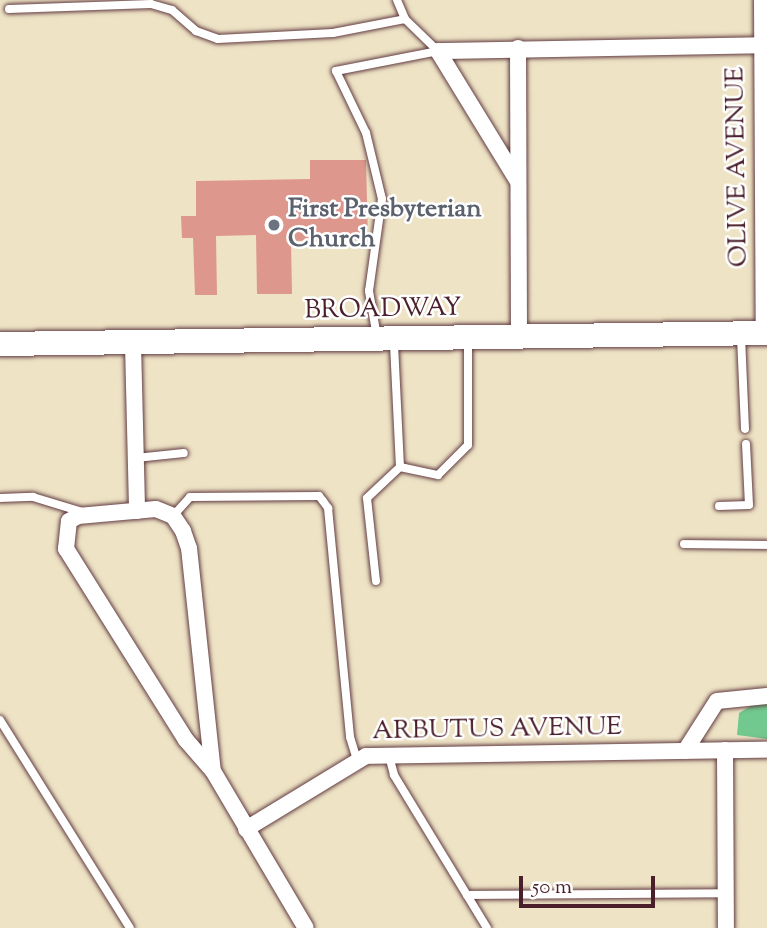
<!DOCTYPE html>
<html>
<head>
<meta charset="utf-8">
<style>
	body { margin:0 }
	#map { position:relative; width:767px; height:928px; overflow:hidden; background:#eee3c5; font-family:"Sorts Mill Goudy",serif }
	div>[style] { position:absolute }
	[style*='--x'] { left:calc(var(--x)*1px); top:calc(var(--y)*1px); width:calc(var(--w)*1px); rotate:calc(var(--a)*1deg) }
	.green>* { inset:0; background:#71c98f }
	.building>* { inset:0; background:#de978d }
	.roads { filter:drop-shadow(0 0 2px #633c42) drop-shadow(0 0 2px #633c42) }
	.lane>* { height:8px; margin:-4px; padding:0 4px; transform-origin:4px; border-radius:4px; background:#fff }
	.street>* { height:16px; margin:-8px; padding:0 8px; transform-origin:8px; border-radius:8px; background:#fff }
	.primary>* { height:24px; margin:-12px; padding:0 12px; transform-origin:12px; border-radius:12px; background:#fff }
	.dots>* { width:19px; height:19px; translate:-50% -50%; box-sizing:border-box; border:4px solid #fff; border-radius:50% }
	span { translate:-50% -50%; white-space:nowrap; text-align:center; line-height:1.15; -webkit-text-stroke:5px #fff; paint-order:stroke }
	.street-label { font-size:26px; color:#4a1f2b }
	.worship-label { font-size:26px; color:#5b616d; font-weight:700 }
	.left { translate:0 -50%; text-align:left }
	.scale { position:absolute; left:519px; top:876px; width:136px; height:32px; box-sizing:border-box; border:4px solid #4a1f2b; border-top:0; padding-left:9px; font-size:21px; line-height:24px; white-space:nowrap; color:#4a1f2b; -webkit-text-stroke:5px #fff; paint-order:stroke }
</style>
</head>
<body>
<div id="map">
	<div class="green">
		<div style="clip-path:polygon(754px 704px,767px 704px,767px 739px,737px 735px,739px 713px)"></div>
	</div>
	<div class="building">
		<div style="clip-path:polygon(310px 160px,366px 160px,368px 240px,291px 241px,292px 294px,257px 294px,256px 235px,216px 236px,217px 295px,195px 295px,193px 238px,182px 238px,181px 216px,196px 216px,196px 181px,310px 179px)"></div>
	</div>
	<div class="roads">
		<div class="lane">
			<div style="--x:397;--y:0;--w:21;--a:67"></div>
			<div style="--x:9;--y:9;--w:142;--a:-2"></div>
			<div style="--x:151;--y:4;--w:22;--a:16"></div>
			<div style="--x:172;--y:10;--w:32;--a:41"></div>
			<div style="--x:196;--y:31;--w:23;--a:20"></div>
			<div style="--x:218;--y:39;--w:115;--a:-3"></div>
			<div style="--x:333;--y:33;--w:73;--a:-11"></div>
			<div style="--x:405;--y:19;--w:46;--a:44.1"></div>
			<div style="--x:377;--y:337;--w:47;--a:-99.9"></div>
			<div style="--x:369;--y:291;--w:93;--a:-82"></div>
			<div style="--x:382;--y:199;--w:68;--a:-103.6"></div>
			<div style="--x:366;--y:133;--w:69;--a:-115.8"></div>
			<div style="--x:336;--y:71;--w:104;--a:-11.1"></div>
			<div style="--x:741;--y:337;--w:92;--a:87.5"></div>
			<div style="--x:136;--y:458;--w:48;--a:-5.9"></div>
			<div style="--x:400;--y:467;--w:39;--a:12"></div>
			<div style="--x:438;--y:475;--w:42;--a:-45"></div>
			<div style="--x:468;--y:445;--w:104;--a:-90"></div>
			<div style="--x:0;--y:498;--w:33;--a:-2"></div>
			<div style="--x:33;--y:497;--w:51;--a:17"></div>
			<div style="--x:719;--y:506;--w:30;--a:-2"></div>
			<div style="--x:749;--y:505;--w:61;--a:-92.8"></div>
			<div style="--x:173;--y:516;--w:25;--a:-48"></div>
			<div style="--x:190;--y:497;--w:129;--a:-0.4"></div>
			<div style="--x:319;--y:496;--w:6;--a:51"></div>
			<div style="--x:323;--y:501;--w:9;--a:54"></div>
			<div style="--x:328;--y:508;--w:230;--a:84.5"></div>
			<div style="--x:350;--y:737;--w:24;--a:73"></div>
			<div style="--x:684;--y:544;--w:83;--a:0.7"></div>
			<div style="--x:376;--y:581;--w:83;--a:-96.2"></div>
			<div style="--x:367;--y:498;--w:45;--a:-43.2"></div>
			<div style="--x:400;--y:467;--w:124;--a:-92.8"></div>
			<div style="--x:0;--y:720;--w:245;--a:58"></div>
			<div style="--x:389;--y:756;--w:20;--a:75"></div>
			<div style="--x:394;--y:775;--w:179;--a:58.7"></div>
			<div style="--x:467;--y:895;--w:258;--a:-0.4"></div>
		</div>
		<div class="street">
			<div style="--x:762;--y:0;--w:333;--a:89.7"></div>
			<div style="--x:518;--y:48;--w:289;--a:89.8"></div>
			<div style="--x:517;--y:180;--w:151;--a:-121.5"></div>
			<div style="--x:438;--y:51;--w:329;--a:-1"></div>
			<div style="--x:133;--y:344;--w:167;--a:88.6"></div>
			<div style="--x:725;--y:750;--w:178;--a:89.7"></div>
			<div style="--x:685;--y:751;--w:59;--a:-57.4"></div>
			<div style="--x:717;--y:701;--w:50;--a:-5.7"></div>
			<div style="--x:213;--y:771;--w:41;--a:-131.1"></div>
			<div style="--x:186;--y:740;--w:226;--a:-122.1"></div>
			<div style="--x:66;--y:549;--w:28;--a:-84"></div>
			<div style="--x:69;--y:521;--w:10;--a:-29"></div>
			<div style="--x:78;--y:516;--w:78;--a:-5.1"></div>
			<div style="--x:156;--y:509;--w:18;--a:22"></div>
			<div style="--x:173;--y:516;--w:18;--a:56"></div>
			<div style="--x:183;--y:531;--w:18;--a:71"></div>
			<div style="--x:189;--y:548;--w:224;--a:83.9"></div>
			<div style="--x:213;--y:771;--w:182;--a:59.4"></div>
			<div style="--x:246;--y:829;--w:140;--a:-31.3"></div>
			<div style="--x:366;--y:756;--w:401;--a:-0.9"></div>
		</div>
		<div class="primary">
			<div style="--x:0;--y:344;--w:767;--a:-0.82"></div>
		</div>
	</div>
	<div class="dots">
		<div style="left:274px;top:225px;background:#6b7280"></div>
	</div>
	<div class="street-label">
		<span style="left:738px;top:167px;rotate:-91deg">OLIVE AVENUE</span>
		<span style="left:383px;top:310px;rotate:-1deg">BROADWAY</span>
		<span style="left:497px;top:730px;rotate:-1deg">ARBUTUS AVENUE</span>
	</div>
	<div class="worship-label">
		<span class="left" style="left:288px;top:225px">First Presbyterian<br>Church</span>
	</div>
	<div class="scale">50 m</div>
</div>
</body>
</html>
